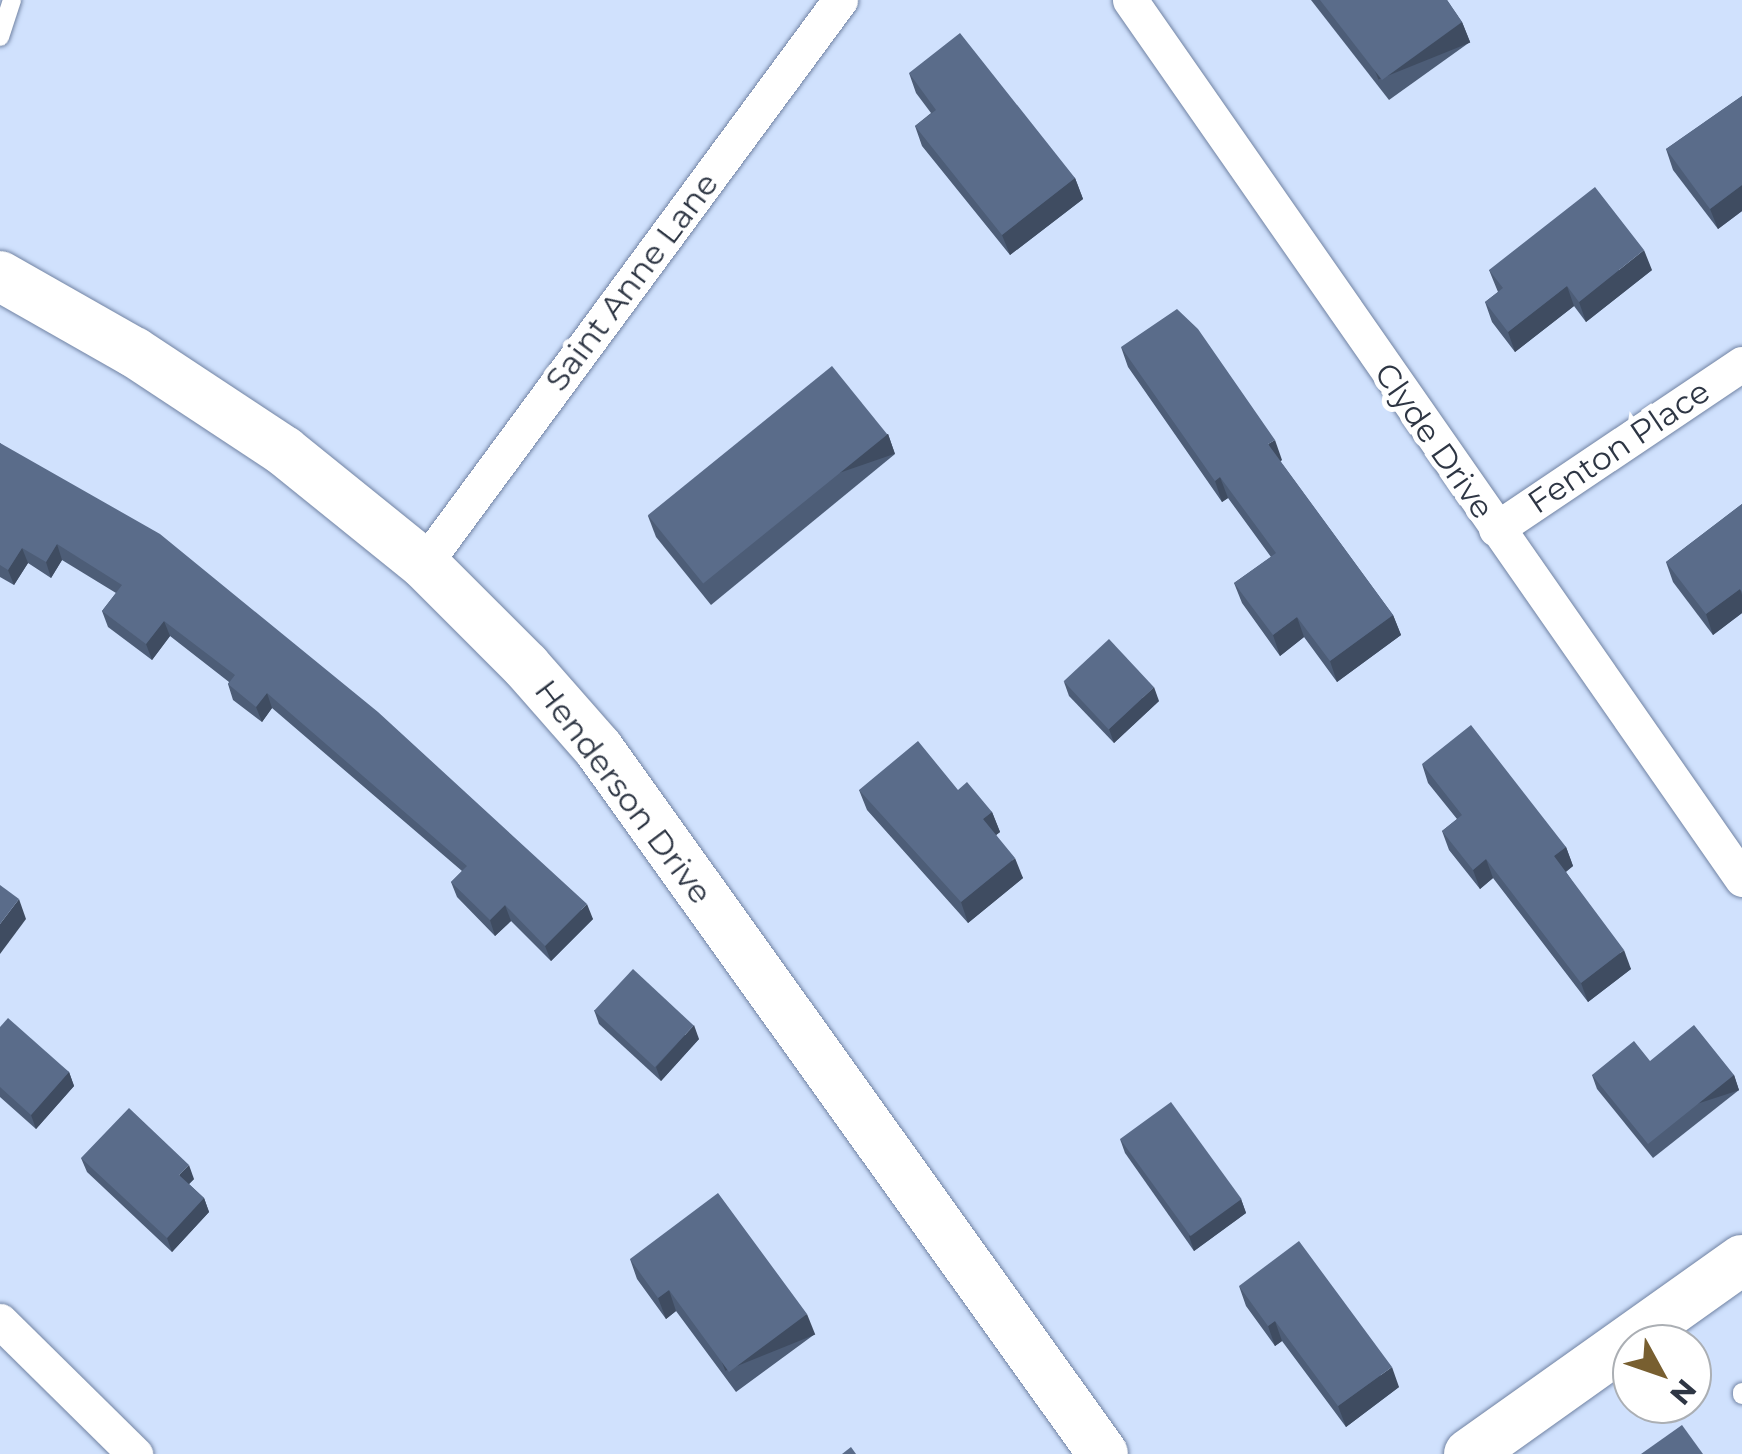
<!DOCTYPE html>
<html>
<head>
<meta charset="utf-8">
<style>
	body { margin:0 }
	#map { position:relative; width:1742px; height:1454px; overflow:hidden; background:#d0e1fd; font-family:Montserrat,sans-serif }
	div>[style] { position:absolute }
	[style*='--x'] { left:calc(var(--x)*1px); top:calc(var(--y)*1px); width:calc(var(--w)*1px); rotate:calc(var(--a)*1deg) }
	.roads { filter:drop-shadow(0 0 2px #7183a3) drop-shadow(0 0 2px #7183a3) }
	.lane>* { height:18px; margin:-9px; padding:0 9px; transform-origin:9px; border-radius:9px; background:#fff }
	.street>* { height:35px; margin:-17.5px; padding:0 17.5px; transform-origin:17.5px; border-radius:17.5px; background:#fff }
	.secondary>* { height:50px; margin:-25px; padding:0 25px; transform-origin:25px; border-radius:25px; background:#fff }
	.wall>* { inset:0; background:#4d5d77 }
	.shaded-wall>* { inset:0; background:#3f4c61; transform-origin:0 0 }
	.building>* { inset:0; background:#5a6c8a; transform-origin:0 0 }
	span { translate:-50% -50%; white-space:nowrap; text-align:center; line-height:1.15; -webkit-text-stroke:10px #fff; paint-order:stroke }
	.street-label { font-size:32px; color:#2e3644 }
	.north { position:absolute; left:1612px; top:1324px; width:100px; height:100px; box-sizing:border-box; background:#fff; border:2px solid #abafb4; border-radius:50%; rotate:130deg; font-size:28px; font-weight:700; line-height:40px; text-align:center; color:#2e3644 }
	.north::after { content:''; display:block; margin:auto; width:35px; height:45px; background:#785f30; clip-path:polygon(50% 0,100% 100%,50% 72%,0 100%) }
</style>
</head>
<body>
<div id="map">
	<div class="roads">
		<div class="lane">
			<div style="--x:0;--y:37;--w:39;--a:-72"></div>
			<div style="--x:1742;--y:1392;--w:3;--a:90"></div>
		</div>
		<div class="street">
			<div style="--x:1130;--y:0;--w:1071;--a:55.15"></div>
			<div style="--x:1496;--y:529;--w:296;--a:-33.9"></div>
			<div style="--x:424;--y:564;--w:701;--a:-53.59"></div>
			<div style="--x:0;--y:1321;--w:190;--a:44.6"></div>
		</div>
		<div class="secondary">
			<div style="--x:0;--y:276;--w:154;--a:29.6"></div>
			<div style="--x:134;--y:352;--w:180;--a:33.4"></div>
			<div style="--x:284;--y:451;--w:180;--a:38.9"></div>
			<div style="--x:424;--y:564;--w:144;--a:45"></div>
			<div style="--x:526;--y:666;--w:109;--a:48.7"></div>
			<div style="--x:598;--y:748;--w:868;--a:54.42"></div>
			<div style="--x:1469;--y:1454;--w:335;--a:-35.4"></div>
		</div>
	</div>
	<div class="wall">
		<div style="clip-path:polygon(1311px 0,1447px 0,1462px 22px,1470px 42px,1389px 100px)"></div>
		<div style="clip-path:polygon(909px 73px,1075px 178px,1083px 199px,1010px 255px,922px 146px,915px 126px,931px 113px,916px 93px)"></div>
		<div style="clip-path:polygon(1742px 96px,1742px 211px,1718px 229px,1673px 170px,1666px 149px)"></div>
		<div style="clip-path:polygon(1489px 270px,1652px 270px,1586px 322px,1574px 306px,1515px 352px,1492px 322px,1485px 302px,1498px 292px)"></div>
		<div style="clip-path:polygon(1121px 347px,1282px 460px,1280px 461px,1393px 615px,1401px 635px,1337px 682px,1304px 637px,1280px 656px,1242px 603px,1234px 583px,1271px 557px,1228px 498px,1222px 502px,1128px 367px)"></div>
		<div style="clip-path:polygon(888px 434px,895px 454px,711px 605px,656px 537px,648px 516px)"></div>
		<div style="clip-path:polygon(0 443px,593px 919px,551px 961px,511px 921px,495px 936px,457px 897px,451px 882px,462px 871px,272px 708px,262px 722px,233px 700px,228px 684px,229px 682px,170px 636px,152px 660px,108px 627px,102px 611px,116px 593px,62px 560px,51px 578px,28px 563px,14px 585px,0 577px)"></div>
		<div style="clip-path:polygon(1742px 504px,1742px 613px,1713px 635px,1673px 582px,1666px 562px)"></div>
		<div style="clip-path:polygon(1064px 682px,1159px 701px,1114px 743px,1069px 696px)"></div>
		<div style="clip-path:polygon(1422px 764px,1566px 847px,1573px 866px,1566px 872px,1631px 969px,1588px 1002px,1493px 878px,1480px 889px,1449px 850px,1442px 831px,1457px 819px,1428px 783px)"></div>
		<div style="clip-path:polygon(859px 790px,958px 790px,992px 812px,1000px 832px,996px 835px,1023px 878px,968px 923px,867px 810px)"></div>
		<div style="clip-path:polygon(594px 1010px,699px 1039px,661px 1081px,599px 1024px)"></div>
		<div style="clip-path:polygon(0 1027px,69px 1072px,74px 1086px,36px 1129px,0 1097px)"></div>
		<div style="clip-path:polygon(1650px 1061px,1734px 1075px,1739px 1090px,1653px 1158px,1597px 1089px,1592px 1075px)"></div>
		<div style="clip-path:polygon(1120px 1139px,1241px 1199px,1246px 1213px,1194px 1251px,1125px 1153px)"></div>
		<div style="clip-path:polygon(81px 1158px,194px 1179px,189px 1184px,204px 1198px,209px 1212px,172px 1252px,87px 1172px)"></div>
		<div style="clip-path:polygon(630px 1259px,815px 1334px,736px 1392px,676px 1311px,666px 1319px,637px 1279px)"></div>
		<div style="clip-path:polygon(1239px 1286px,1399px 1387px,1346px 1427px,1282px 1341px,1275px 1346px,1246px 1306px)"></div>
	</div>
	<div class="shaded-wall">
		<div style="left:1462px;top:22px;width:22px;height:99px;rotate:68deg"></div>
		<div style="clip-path:polygon(1075px 178px,1083px 199px,1010px 255px,1002px 235px)"></div>
		<div style="clip-path:polygon(1742px 185px,1742px 211px,1718px 229px,1710px 209px)"></div>
		<div style="clip-path:polygon(1644px 250px,1652px 270px,1586px 322px,1579px 302px)"></div>
		<div style="clip-path:polygon(1567px 286px,1574px 306px,1515px 352px,1508px 332px)"></div>
		<div style="left:888px;top:434px;width:21px;height:237px;rotate:71deg"></div>
		<div style="clip-path:polygon(1275px 440px,1282px 460px,1275px 465px,1268px 444px)"></div>
		<div style="clip-path:polygon(1220px 477px,1228px 498px,1222px 502px,1215px 481px)"></div>
		<div style="clip-path:polygon(57px 544px,62px 560px,51px 578px,46px 562px)"></div>
		<div style="clip-path:polygon(22px 548px,28px 563px,14px 585px,8px 570px)"></div>
		<div style="clip-path:polygon(1740px 589px,1742px 595px,1742px 613px,1713px 635px,1706px 614px)"></div>
		<div style="clip-path:polygon(1393px 615px,1401px 635px,1337px 682px,1330px 661px)"></div>
		<div style="clip-path:polygon(1297px 617px,1304px 637px,1280px 656px,1273px 635px)"></div>
		<div style="clip-path:polygon(164px 621px,170px 636px,152px 660px,146px 644px)"></div>
		<div style="clip-path:polygon(1154px 687px,1159px 701px,1114px 743px,1109px 729px)"></div>
		<div style="clip-path:polygon(267px 693px,272px 708px,262px 722px,256px 707px)"></div>
		<div style="clip-path:polygon(992px 812px,1000px 832px,991px 839px,983px 819px)"></div>
		<div style="clip-path:polygon(1566px 847px,1573px 866px,1561px 875px,1554px 856px)"></div>
		<div style="clip-path:polygon(1015px 858px,1023px 878px,968px 923px,961px 902px)"></div>
		<div style="clip-path:polygon(1486px 859px,1493px 878px,1480px 889px,1473px 870px)"></div>
		<div style="clip-path:polygon(19px 899px,26px 919px,0 954px,0 924px)"></div>
		<div style="clip-path:polygon(587px 904px,593px 919px,551px 961px,545px 946px)"></div>
		<div style="clip-path:polygon(505px 905px,511px 921px,495px 936px,490px 920px)"></div>
		<div style="clip-path:polygon(1624px 950px,1631px 969px,1588px 1002px,1581px 983px)"></div>
		<div style="clip-path:polygon(694px 1025px,699px 1039px,661px 1081px,656px 1067px)"></div>
		<div style="clip-path:polygon(69px 1072px,74px 1086px,36px 1129px,31px 1115px)"></div>
		<div style="left:1734px;top:1075px;width:16px;height:110px;rotate:72deg"></div>
		<div style="clip-path:polygon(189px 1165px,194px 1179px,184px 1189px,179px 1175px)"></div>
		<div style="clip-path:polygon(204px 1198px,209px 1212px,172px 1252px,167px 1238px)"></div>
		<div style="clip-path:polygon(1241px 1199px,1246px 1213px,1194px 1251px,1189px 1236px)"></div>
		<div style="clip-path:polygon(669px 1290px,676px 1311px,666px 1319px,658px 1298px)"></div>
		<div style="left:807px;top:1314px;width:22px;height:97px;rotate:68deg"></div>
		<div style="clip-path:polygon(1275px 1321px,1282px 1341px,1275px 1346px,1268px 1326px)"></div>
		<div style="clip-path:polygon(1392px 1367px,1399px 1387px,1346px 1427px,1338px 1406px)"></div>
	</div>
	<div class="building">
		<div style="clip-path:polygon(1320px 0,1447px 0,1462px 22px,1382px 80px)"></div>
		<div style="clip-path:polygon(960px 33px,1075px 178px,1002px 235px,915px 126px,936px 110px,909px 73px)"></div>
		<div style="clip-path:polygon(1742px 96px,1742px 185px,1710px 209px,1666px 149px)"></div>
		<div style="clip-path:polygon(1595px 187px,1644px 250px,1579px 302px,1567px 286px,1508px 332px,1485px 302px,1503px 288px,1489px 270px)"></div>
		<div style="clip-path:polygon(1177px 309px,1198px 329px,1275px 440px,1268px 444px,1393px 615px,1330px 661px,1297px 617px,1273px 635px,1234px 583px,1276px 553px,1220px 477px,1215px 481px,1121px 347px)"></div>
		<div style="left:832px;top:366px;width:88px;height:237px;rotate:51deg"></div>
		<div style="clip-path:polygon(0 443px,160px 534px,378px 712px,587px 904px,545px 946px,505px 905px,490px 920px,451px 882px,467px 866px,267px 693px,256px 707px,228px 684px,235px 675px,164px 621px,146px 644px,102px 611px,122px 585px,57px 544px,46px 562px,22px 548px,8px 570px,0 565px)"></div>
		<div style="clip-path:polygon(1742px 504px,1742px 592px,1740px 589px,1706px 614px,1666px 562px)"></div>
		<div style="left:1109px;top:639px;width:66px;height:62px;rotate:47deg"></div>
		<div style="clip-path:polygon(1471px 725px,1566px 847px,1554px 856px,1624px 950px,1581px 983px,1486px 859px,1473px 870px,1442px 831px,1462px 815px,1422px 764px)"></div>
		<div style="clip-path:polygon(918px 741px,958px 790px,967px 782px,992px 812px,983px 819px,1015px 858px,961px 902px,859px 790px)"></div>
		<div style="clip-path:polygon(0 885px,19px 899px,0 924px)"></div>
		<div style="left:633px;top:969px;width:83px;height:57px;rotate:43deg"></div>
		<div style="clip-path:polygon(8px 1018px,69px 1072px,31px 1115px,0 1087px,0 1027px)"></div>
		<div style="clip-path:polygon(1694px 1025px,1734px 1075px,1648px 1144px,1592px 1075px,1634px 1041px,1650px 1061px)"></div>
		<div style="left:1171px;top:1102px;width:120px;height:63px;rotate:54deg"></div>
		<div style="clip-path:polygon(129px 1108px,189px 1165px,179px 1175px,204px 1198px,167px 1238px,81px 1158px)"></div>
		<div style="clip-path:polygon(718px 1193px,807px 1314px,729px 1372px,669px 1290px,658px 1298px,630px 1259px)"></div>
		<div style="clip-path:polygon(1299px 1241px,1392px 1367px,1338px 1406px,1275px 1321px,1268px 1326px,1239px 1286px)"></div>
		<div style="clip-path:polygon(1682px 1425px,1703px 1454px,1641px 1454px)"></div>
		<div style="clip-path:polygon(851px 1447px,856px 1454px,842px 1454px)"></div>
	</div>
	<div class="street-label">
		<span style="left:632px;top:282px;rotate:-53deg">Saint Anne Lane</span>
		<span style="left:1434px;top:441px;rotate:55deg">Clyde Drive</span>
		<span style="left:1619px;top:447px;rotate:-34deg">Fenton Place</span>
		<span style="left:623px;top:792px;rotate:53deg">Henderson Drive</span>
	</div>
	<div class="north">N</div>
</div>
</body>
</html>
